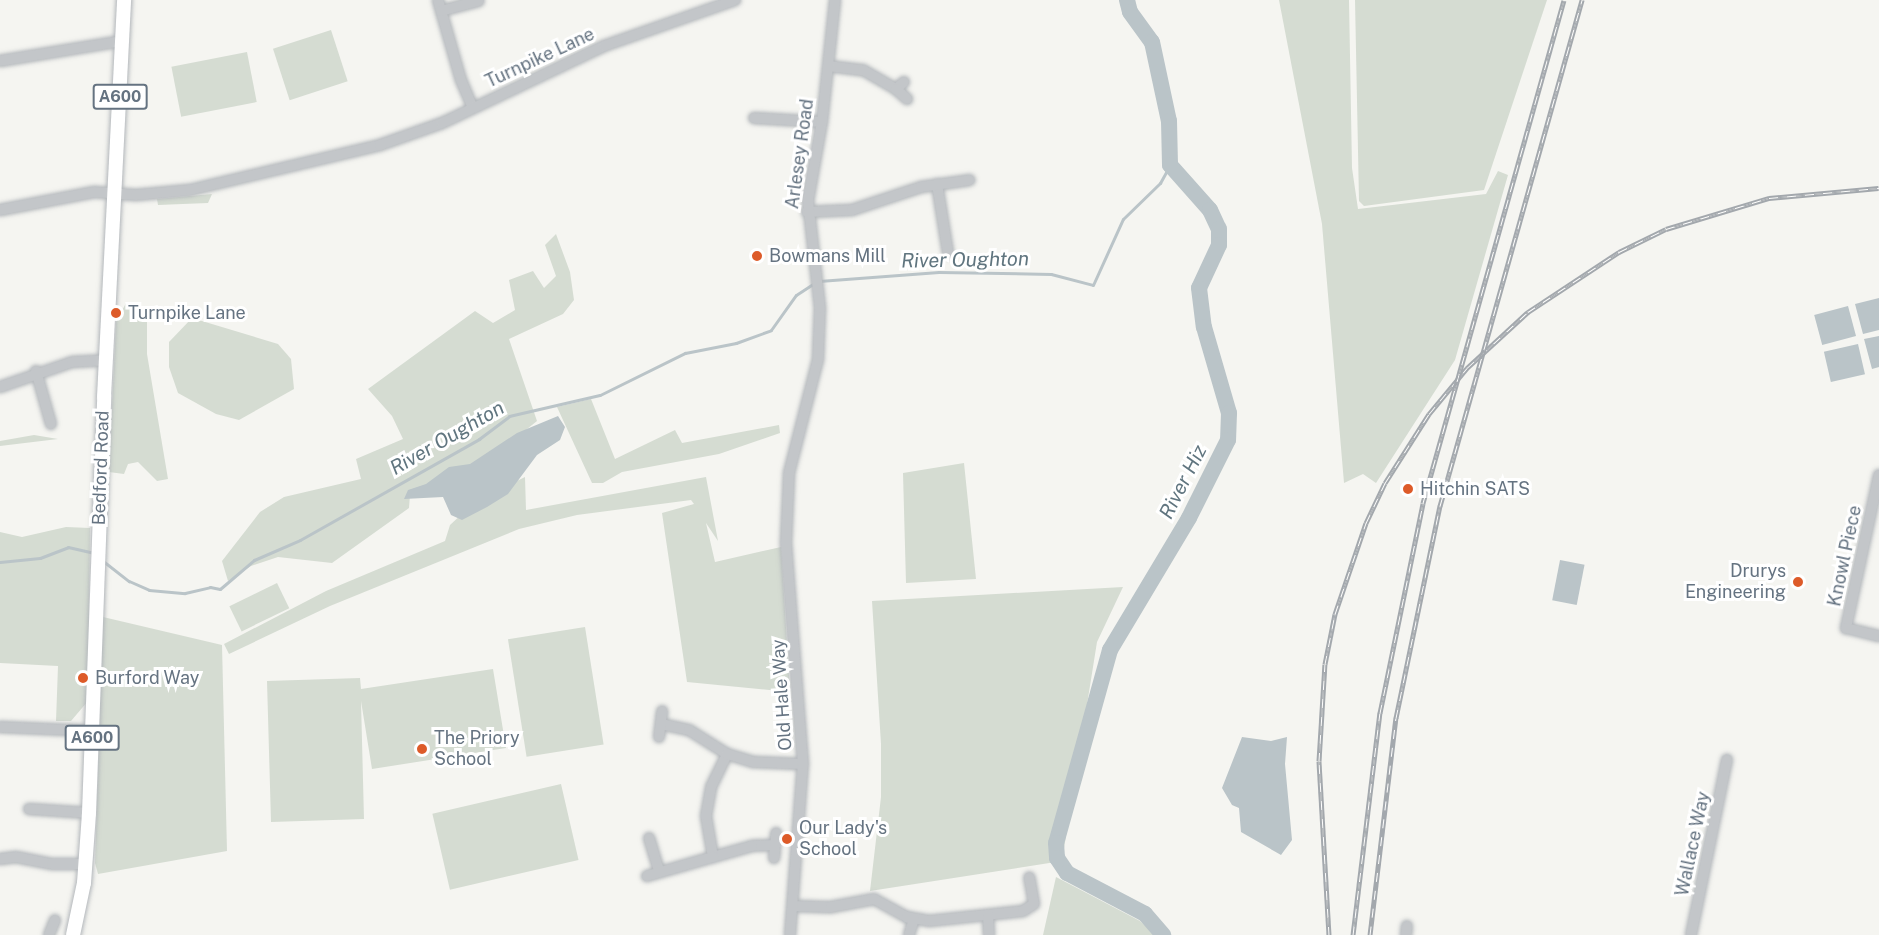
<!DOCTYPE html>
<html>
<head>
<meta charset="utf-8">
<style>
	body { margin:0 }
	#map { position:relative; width:1879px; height:935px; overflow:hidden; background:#f5f5f1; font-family:"Public Sans",sans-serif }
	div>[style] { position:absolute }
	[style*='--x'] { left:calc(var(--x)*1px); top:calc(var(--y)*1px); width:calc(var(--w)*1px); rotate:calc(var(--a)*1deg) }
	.green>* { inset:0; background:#d5dcd2; transform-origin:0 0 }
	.water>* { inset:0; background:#bac4c8; transform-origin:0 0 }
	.stream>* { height:3px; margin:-1.5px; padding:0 1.5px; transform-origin:1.5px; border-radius:1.5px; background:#bac4c8 }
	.river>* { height:16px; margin:-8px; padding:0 8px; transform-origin:8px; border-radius:8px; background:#bac4c8 }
	.roads { filter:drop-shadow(0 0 2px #b3b7bb) drop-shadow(0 0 2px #b3b7bb) }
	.minor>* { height:10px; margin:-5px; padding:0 5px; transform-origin:5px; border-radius:5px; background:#c3c6c9 }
	.major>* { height:14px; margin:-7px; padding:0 7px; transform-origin:7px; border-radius:7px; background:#fff }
	.rail>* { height:5px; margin-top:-2.5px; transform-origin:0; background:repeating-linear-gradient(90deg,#fff 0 9px,#a3a8ad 0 18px); box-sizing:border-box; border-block:2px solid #a3a8ad }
	.dots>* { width:16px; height:16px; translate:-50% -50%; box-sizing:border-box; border:3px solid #fff; border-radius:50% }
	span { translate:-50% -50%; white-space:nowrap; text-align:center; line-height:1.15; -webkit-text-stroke:6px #fff; paint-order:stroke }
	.shield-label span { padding:2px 4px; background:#fff; border:2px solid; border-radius:4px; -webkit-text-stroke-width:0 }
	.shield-label { font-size:16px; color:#657381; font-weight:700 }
	.street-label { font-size:18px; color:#657381 }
	.poi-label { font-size:18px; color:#657381 }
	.left { translate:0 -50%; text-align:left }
	.right { translate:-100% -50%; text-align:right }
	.water-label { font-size:20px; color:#60757f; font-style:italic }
</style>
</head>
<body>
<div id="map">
	<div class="green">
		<div style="clip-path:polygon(1279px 0,1349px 0,1352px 168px,1358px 209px,1486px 194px,1498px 171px,1508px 175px,1455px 360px,1376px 483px,1363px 474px,1344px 483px,1322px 224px)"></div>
		<div style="clip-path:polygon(1355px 0,1547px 0,1484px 190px,1364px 206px,1359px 201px)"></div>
		<div style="left:331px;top:30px;width:54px;height:61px;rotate:72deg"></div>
		<div style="left:247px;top:52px;width:51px;height:77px;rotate:79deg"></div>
		<div style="clip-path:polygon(212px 194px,208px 203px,158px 205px,157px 199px)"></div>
		<div style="clip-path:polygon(556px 234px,570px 272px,574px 300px,563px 314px,509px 339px,537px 421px,486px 462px,410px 495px,409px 508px,332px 563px,278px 557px,251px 566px,228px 581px,222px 561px,260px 512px,284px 497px,361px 479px,356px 459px,403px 439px,392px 416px,368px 389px,475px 311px,493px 323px,515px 310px,509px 280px,533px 271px,544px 288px,556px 276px,545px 245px)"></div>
		<div style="clip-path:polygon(126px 303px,135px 311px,147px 312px,147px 354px,168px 479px,157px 481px,138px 462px,128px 464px,124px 474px,109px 472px,116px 322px)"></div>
		<div style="clip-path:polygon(192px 318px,278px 344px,291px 359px,294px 389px,239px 420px,216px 414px,178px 393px,169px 367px,169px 342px)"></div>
		<div style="clip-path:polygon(591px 399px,615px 459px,675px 430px,682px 443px,779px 425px,780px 433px,719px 454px,622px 472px,603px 483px,592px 483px,557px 407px)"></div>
		<div style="clip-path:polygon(34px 435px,58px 439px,0 446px,0 441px)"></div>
		<div style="clip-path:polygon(964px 463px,976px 579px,906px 583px,903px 473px)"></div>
		<div style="clip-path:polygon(525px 477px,526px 510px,706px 477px,718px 541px,706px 523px,715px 562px,781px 547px,790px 692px,687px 682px,662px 513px,694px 504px,691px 500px,577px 515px,519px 529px,330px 606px,229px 654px,224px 644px,326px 591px,445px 541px,450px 525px,477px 500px)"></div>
		<div style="clip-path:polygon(66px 527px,90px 528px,88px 701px,71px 721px,56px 721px,58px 666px,0 663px,0 532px,22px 537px)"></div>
		<div style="left:277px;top:583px;width:28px;height:53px;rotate:64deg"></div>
		<div style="clip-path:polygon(1123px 587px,1097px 642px,1062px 861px,870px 891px,881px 797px,881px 744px,872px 601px)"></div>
		<div style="clip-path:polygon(103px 617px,222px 645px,227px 851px,98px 874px,95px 863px)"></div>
		<div style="left:585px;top:627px;width:119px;height:78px;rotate:81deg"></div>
		<div style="clip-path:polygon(493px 669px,506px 748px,372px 769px,361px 701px,364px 819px,271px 822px,267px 681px,360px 678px,361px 689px)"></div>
		<div style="left:561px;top:784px;width:78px;height:132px;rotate:77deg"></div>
		<div style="clip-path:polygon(1056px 877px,1140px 921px,1156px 935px,1043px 935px)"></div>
	</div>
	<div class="water">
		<div style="clip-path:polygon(1879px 298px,1879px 330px,1863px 334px,1855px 304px)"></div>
		<div style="left:1848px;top:306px;width:31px;height:35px;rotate:75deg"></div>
		<div style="clip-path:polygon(1879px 336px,1879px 367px,1872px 369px,1864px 339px)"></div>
		<div style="left:1858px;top:344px;width:31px;height:35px;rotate:77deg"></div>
		<div style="clip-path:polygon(558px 416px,565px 427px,560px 440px,537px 455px,508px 494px,487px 507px,462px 520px,451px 515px,443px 497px,404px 499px,408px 490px,426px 484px,449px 467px,470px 464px,517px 433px)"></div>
		<div style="left:1560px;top:560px;width:25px;height:41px;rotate:11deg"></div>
		<div style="clip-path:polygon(1242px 737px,1271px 741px,1287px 737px,1285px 764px,1292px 840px,1281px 855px,1241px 832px,1239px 808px,1232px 805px,1222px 788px)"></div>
	</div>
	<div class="stream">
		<div style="--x:819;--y:281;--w:120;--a:-4.3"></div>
		<div style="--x:939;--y:272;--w:112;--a:1"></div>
		<div style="--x:1051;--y:274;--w:43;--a:14.7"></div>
		<div style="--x:1093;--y:285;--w:72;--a:-65.6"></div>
		<div style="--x:1123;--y:219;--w:52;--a:-44.2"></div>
		<div style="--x:1160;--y:183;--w:21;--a:-61"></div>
		<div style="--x:103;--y:561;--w:33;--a:38"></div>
		<div style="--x:129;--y:581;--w:22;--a:24"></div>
		<div style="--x:149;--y:590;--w:36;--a:5"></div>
		<div style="--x:185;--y:593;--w:26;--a:-13"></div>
		<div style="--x:210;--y:587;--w:10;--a:11"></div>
		<div style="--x:220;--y:589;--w:45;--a:-40.5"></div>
		<div style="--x:254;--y:560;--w:50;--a:-23.5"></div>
		<div style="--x:300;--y:540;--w:206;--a:-29.4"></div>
		<div style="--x:479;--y:439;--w:38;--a:-37"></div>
		<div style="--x:509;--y:416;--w:93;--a:-13"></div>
		<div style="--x:600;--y:395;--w:95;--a:-26.3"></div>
		<div style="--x:685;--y:353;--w:52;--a:-11.1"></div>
		<div style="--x:736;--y:343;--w:37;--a:-20"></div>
		<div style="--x:771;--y:330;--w:43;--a:-54.5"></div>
		<div style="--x:796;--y:295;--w:20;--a:-33"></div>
		<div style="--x:0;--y:562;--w:40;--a:-5.7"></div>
		<div style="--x:40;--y:558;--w:30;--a:-21"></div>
		<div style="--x:68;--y:547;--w:27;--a:13"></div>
	</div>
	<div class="river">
		<div style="--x:1127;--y:0;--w:12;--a:76"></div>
		<div style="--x:1130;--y:12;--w:37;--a:54"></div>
		<div style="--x:1152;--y:42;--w:81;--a:77.9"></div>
		<div style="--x:1169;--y:121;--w:44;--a:88.7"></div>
		<div style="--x:1170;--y:165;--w:60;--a:48.4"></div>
		<div style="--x:1210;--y:210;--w:21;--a:65"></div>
		<div style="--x:1219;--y:229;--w:16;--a:90"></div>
		<div style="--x:1219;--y:245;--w:47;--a:114.9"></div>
		<div style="--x:1199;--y:288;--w:39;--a:83"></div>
		<div style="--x:1204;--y:327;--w:90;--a:73.8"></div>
		<div style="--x:1229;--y:413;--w:27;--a:92"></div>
		<div style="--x:1228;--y:440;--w:87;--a:116.6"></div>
		<div style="--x:1189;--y:518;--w:154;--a:120.9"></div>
		<div style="--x:1110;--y:650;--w:200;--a:105.6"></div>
		<div style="--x:1056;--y:843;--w:15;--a:86"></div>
		<div style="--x:1057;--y:858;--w:18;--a:56"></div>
		<div style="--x:1067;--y:873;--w:88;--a:27.7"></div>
		<div style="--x:1145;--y:914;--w:28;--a:49"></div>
	</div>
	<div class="roads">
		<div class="minor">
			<div style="--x:438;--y:0;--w:83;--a:74"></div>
			<div style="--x:461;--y:80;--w:30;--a:67"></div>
			<div style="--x:441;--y:11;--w:39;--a:-15"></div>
			<div style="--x:0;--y:61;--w:124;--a:-9.3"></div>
			<div style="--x:828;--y:66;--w:35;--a:7"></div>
			<div style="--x:863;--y:70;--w:38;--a:30"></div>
			<div style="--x:904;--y:82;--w:11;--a:139"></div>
			<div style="--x:896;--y:89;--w:15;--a:42"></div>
			<div style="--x:754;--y:118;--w:68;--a:3.4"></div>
			<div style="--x:937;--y:184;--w:70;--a:80.9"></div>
			<div style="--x:0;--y:210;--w:96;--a:-10.8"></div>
			<div style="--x:94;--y:192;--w:42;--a:4.1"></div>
			<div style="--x:136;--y:195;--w:54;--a:-5.3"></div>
			<div style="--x:190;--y:190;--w:195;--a:-13.3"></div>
			<div style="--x:380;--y:145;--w:66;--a:-19.5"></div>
			<div style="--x:442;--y:123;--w:179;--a:-25.4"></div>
			<div style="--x:604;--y:46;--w:139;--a:-19.3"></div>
			<div style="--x:807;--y:212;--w:45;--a:-2.5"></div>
			<div style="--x:852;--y:210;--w:73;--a:-18.4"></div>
			<div style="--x:921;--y:187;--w:49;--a:-8.1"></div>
			<div style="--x:36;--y:371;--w:55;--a:74.2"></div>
			<div style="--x:0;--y:387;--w:76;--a:-19.1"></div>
			<div style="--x:72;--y:362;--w:33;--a:-3"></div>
			<div style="--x:1879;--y:475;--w:157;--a:102.2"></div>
			<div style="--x:1846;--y:628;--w:34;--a:14"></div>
			<div style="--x:661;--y:724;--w:29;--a:12"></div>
			<div style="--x:689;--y:730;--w:45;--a:32.3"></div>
			<div style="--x:0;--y:727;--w:92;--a:2.5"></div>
			<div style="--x:659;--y:737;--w:26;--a:-83"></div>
			<div style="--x:29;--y:809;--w:60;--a:3.8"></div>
			<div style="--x:649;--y:838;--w:34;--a:73"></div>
			<div style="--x:775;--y:845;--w:23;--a:178"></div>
			<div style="--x:752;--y:846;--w:41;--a:164.2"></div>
			<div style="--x:713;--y:857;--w:42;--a:-99.7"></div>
			<div style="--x:706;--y:816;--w:29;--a:-80"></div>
			<div style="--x:711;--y:787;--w:37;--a:-64"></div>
			<div style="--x:727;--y:754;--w:27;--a:17"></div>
			<div style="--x:753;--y:762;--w:50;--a:2.3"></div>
			<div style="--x:774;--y:858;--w:25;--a:-85"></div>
			<div style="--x:0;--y:859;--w:16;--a:-7"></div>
			<div style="--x:16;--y:857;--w:37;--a:11"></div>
			<div style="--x:52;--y:864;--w:33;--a:0"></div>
			<div style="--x:647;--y:876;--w:69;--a:-16.1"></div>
			<div style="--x:793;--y:906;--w:38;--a:2"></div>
			<div style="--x:831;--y:907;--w:44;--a:-10.5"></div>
			<div style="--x:874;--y:899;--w:38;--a:29"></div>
			<div style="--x:907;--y:917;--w:22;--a:10"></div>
			<div style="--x:929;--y:921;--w:95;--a:-6.1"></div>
			<div style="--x:1023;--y:911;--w:13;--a:-32"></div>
			<div style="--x:1034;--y:904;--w:27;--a:-100"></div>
			<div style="--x:988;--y:915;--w:20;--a:87"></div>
			<div style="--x:49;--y:935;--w:16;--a:-68"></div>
			<div style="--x:790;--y:935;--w:171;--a:-85.7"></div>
			<div style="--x:803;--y:764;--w:222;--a:-94.4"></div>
			<div style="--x:786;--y:543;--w:70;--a:-87.5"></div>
			<div style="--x:789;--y:473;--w:118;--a:-75.7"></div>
			<div style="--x:818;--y:359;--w:51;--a:-87.8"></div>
			<div style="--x:820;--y:308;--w:108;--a:-96.4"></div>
			<div style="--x:808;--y:201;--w:80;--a:-80"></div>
			<div style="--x:822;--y:122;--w:123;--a:-83.9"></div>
			<div style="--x:909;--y:935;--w:17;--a:-73"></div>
			<div style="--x:1406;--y:935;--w:9;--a:-84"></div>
			<div style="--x:1691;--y:935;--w:179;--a:-78.4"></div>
		</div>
		<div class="major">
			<div style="--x:73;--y:935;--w:53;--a:-78.1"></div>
			<div style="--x:84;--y:883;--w:70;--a:-85.9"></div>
			<div style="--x:89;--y:813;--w:416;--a:-87.9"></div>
			<div style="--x:104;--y:397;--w:398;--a:-87.1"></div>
		</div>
	</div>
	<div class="rail">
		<div style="--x:1329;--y:935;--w:174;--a:-93.3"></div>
		<div style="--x:1319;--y:761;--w:97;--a:-86.5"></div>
		<div style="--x:1325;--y:664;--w:51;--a:-78.7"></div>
		<div style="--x:1335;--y:614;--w:96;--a:-71.2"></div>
		<div style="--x:1366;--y:523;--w:44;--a:-64.6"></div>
		<div style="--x:1385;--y:483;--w:82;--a:-57.5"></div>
		<div style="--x:1429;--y:414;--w:60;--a:-50.4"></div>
		<div style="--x:1467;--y:368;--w:83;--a:-42.6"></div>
		<div style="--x:1528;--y:312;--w:109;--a:-33.4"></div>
		<div style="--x:1619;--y:252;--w:52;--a:-26.1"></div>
		<div style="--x:1666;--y:229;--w:108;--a:-16.8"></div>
		<div style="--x:1769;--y:198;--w:110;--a:-5.2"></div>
		<div style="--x:1353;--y:935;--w:224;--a:-83.1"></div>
		<div style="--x:1380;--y:713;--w:214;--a:-78.4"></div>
		<div style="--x:1423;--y:503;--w:522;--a:-74.34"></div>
		<div style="--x:1370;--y:935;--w:219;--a:-83.2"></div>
		<div style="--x:1396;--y:718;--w:217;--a:-78.3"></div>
		<div style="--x:1440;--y:506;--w:526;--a:-74.32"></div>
	</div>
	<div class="dots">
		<div style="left:757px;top:256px;background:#dd5b29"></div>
		<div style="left:116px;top:313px;background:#dd5b29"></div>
		<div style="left:1408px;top:489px;background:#dd5b29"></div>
		<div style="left:1798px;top:582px;background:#dd5b29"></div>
		<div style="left:83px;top:678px;background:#dd5b29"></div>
		<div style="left:422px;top:749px;background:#dd5b29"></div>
		<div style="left:787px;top:839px;background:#dd5b29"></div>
	</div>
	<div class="shield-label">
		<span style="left:120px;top:97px">A600</span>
		<span style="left:92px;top:738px">A600</span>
	</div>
	<div class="street-label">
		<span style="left:540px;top:58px;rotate:-25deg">Turnpike Lane</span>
		<span style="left:800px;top:154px;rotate:-82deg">Arlesey Road</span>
		<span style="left:101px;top:468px;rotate:-88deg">Bedford Road</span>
		<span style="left:1845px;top:556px;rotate:-78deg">Knowl Piece</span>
		<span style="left:782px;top:695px;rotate:-94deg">Old Hale Way</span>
		<span style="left:1693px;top:844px;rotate:-78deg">Wallace Way</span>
	</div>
	<div class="poi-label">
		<span class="left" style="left:769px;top:256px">Bowmans Mill</span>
		<span class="left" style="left:128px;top:313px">Turnpike Lane</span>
		<span class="left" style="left:1420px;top:489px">Hitchin SATS</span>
		<span class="right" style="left:1786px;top:582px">Drurys<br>Engineering</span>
		<span class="left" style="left:95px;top:678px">Burford Way</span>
		<span class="left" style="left:434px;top:749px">The Priory<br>School</span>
		<span class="left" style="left:799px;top:839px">Our Lady's<br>School</span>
	</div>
	<div class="water-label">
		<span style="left:965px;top:260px;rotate:-1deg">River Oughton</span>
		<span style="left:447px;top:438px;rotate:-30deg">River Oughton</span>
		<span style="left:1183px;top:482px;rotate:-63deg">River Hiz</span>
	</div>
</div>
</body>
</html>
